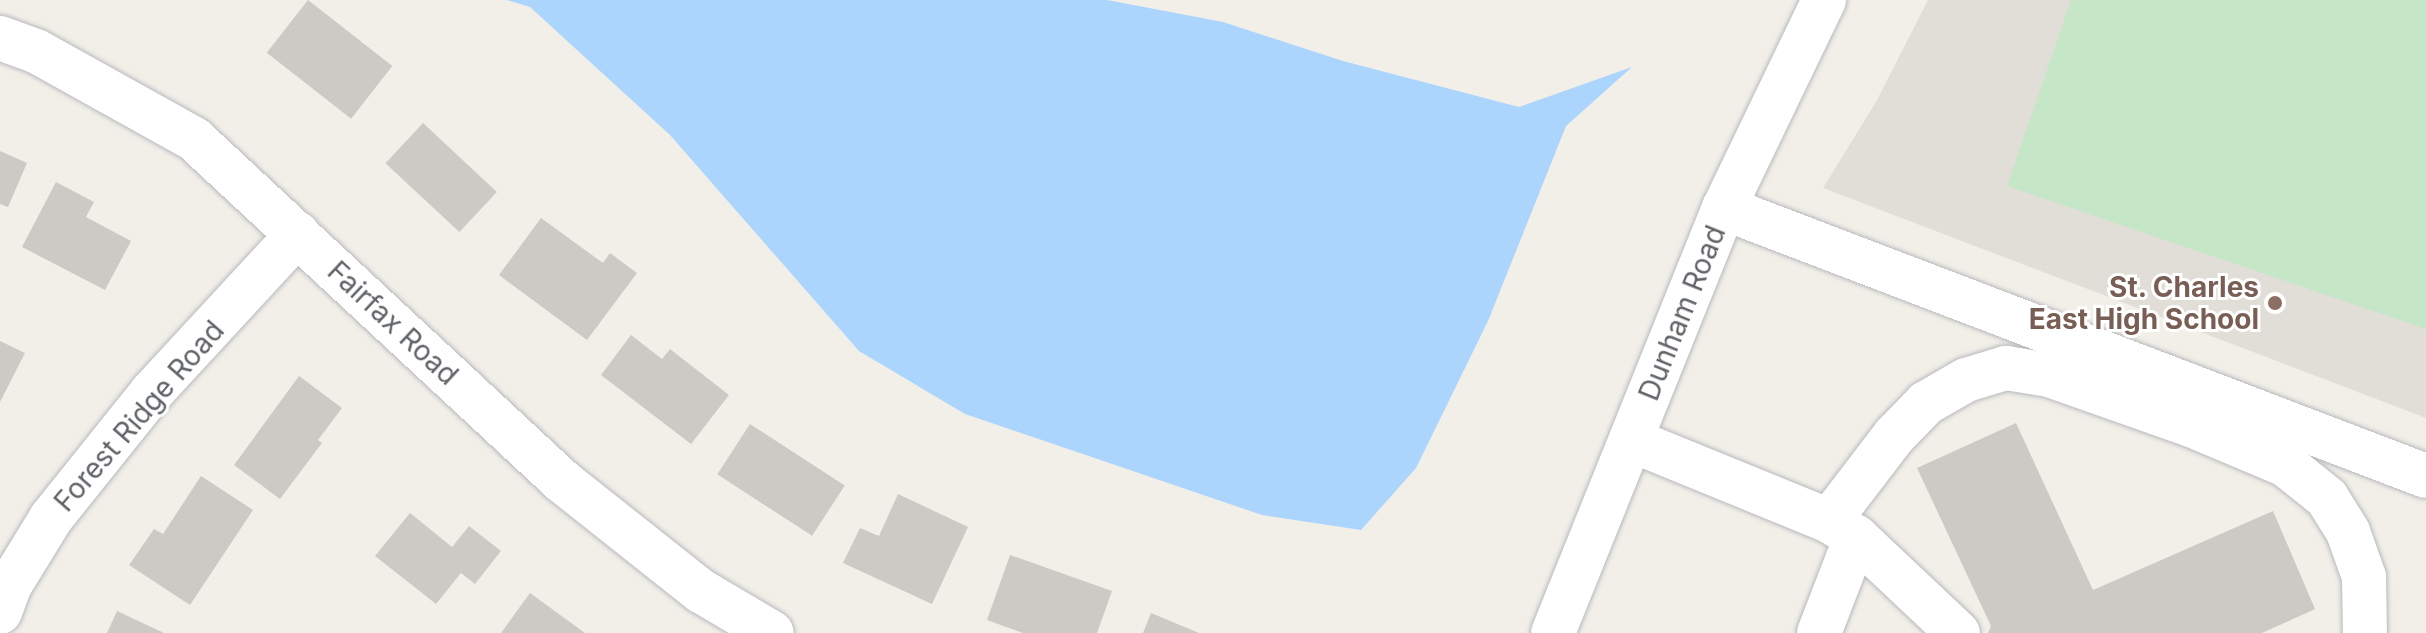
<!DOCTYPE html>
<html>
<head>
<meta charset="utf-8">
<style>
	body { margin:0 }
	#map { position:relative; width:2426px; height:633px; overflow:hidden; background:#f1efe8; font-family:Inter,sans-serif }
	div>[style] { position:absolute }
	[style*='--x'] { left:calc(var(--x)*1px); top:calc(var(--y)*1px); width:calc(var(--w)*1px); rotate:calc(var(--a)*1deg) }
	.education>* { inset:0; background:#e0ded6 }
	.green>* { inset:0; background:#c5e7c7 }
	.water>* { inset:0; background:#abd5fd }
	.building>* { inset:0; background:#cccac4; transform-origin:0 0 }
	.roads { filter:drop-shadow(0 0 2px #b8b9be) drop-shadow(0 0 2px #b8b9be) }
	.minor>* { height:44px; margin:-22px; padding:0 22px; transform-origin:22px; border-radius:22px; background:#fff }
	.dots>* { width:22px; height:22px; translate:-50% -50%; box-sizing:border-box; border:4px solid #fff; border-radius:50% }
	span { translate:-50% -50%; white-space:nowrap; text-align:center; line-height:1.15; -webkit-text-stroke:6px #fff; paint-order:stroke }
	.education-label { font-size:28px; color:#785e54; font-weight:700 }
	.right { translate:-100% -50%; text-align:right }
	.street-label { font-size:28px; color:#5f6267 }
</style>
</head>
<body>
<div id="map">
	<div class="education">
		<div style="clip-path:polygon(1928px 0,2426px 0,2426px 418px,1823px 188px,1876px 102px)"></div>
	</div>
	<div class="green">
		<div style="clip-path:polygon(2071px 0,2426px 0,2426px 329px,2007px 186px)"></div>
	</div>
	<div class="water">
		<div style="clip-path:polygon(507px 0,1107px 0,1223px 22px,1343px 61px,1519px 107px,1632px 67px,1566px 126px,1488px 321px,1416px 468px,1361px 530px,1262px 515px,965px 414px,859px 351px,670px 135px,530px 7px)"></div>
	</div>
	<div class="building">
		<div style="left:308px;top:0;width:107px;height:67px;rotate:38deg"></div>
		<div style="left:423px;top:123px;width:101px;height:55px;rotate:43deg"></div>
		<div style="clip-path:polygon(0 151px,27px 163px,8px 207px,0 204px)"></div>
		<div style="clip-path:polygon(56px 182px,94px 202px,86px 217px,131px 241px,105px 290px,22px 247px)"></div>
		<div style="clip-path:polygon(541px 218px,603px 263px,610px 253px,637px 273px,587px 340px,499px 275px)"></div>
		<div style="clip-path:polygon(631px 335px,662px 359px,670px 349px,729px 395px,691px 444px,601px 375px)"></div>
		<div style="clip-path:polygon(0 341px,25px 353px,0 402px)"></div>
		<div style="clip-path:polygon(299px 376px,342px 408px,318px 440px,322px 443px,280px 499px,234px 465px)"></div>
		<div style="clip-path:polygon(2016px 423px,2093px 590px,2273px 511px,2315px 609px,2262px 633px,1988px 633px,1991px 626px,1917px 468px)"></div>
		<div style="left:750px;top:424px;width:113px;height:60px;rotate:33deg"></div>
		<div style="clip-path:polygon(201px 476px,253px 510px,190px 605px,129px 565px,154px 529px,163px 534px)"></div>
		<div style="clip-path:polygon(898px 494px,968px 527px,932px 604px,843px 563px,860px 528px,879px 536px)"></div>
		<div style="clip-path:polygon(410px 513px,452px 547px,469px 526px,501px 551px,475px 584px,461px 573px,436px 604px,375px 556px)"></div>
		<div style="clip-path:polygon(1010px 555px,1112px 591px,1097px 633px,1023px 633px,987px 620px)"></div>
		<div style="clip-path:polygon(530px 593px,585px 633px,501px 633px)"></div>
		<div style="clip-path:polygon(117px 611px,164px 633px,107px 633px)"></div>
		<div style="clip-path:polygon(1151px 613px,1199px 633px,1143px 633px)"></div>
	</div>
	<div class="roads">
		<div class="minor">
			<div style="--x:0;--y:38;--w:38;--a:20"></div>
			<div style="--x:36;--y:51;--w:181;--a:29.1"></div>
			<div style="--x:194;--y:139;--w:502;--a:42.9"></div>
			<div style="--x:562;--y:481;--w:177;--a:38.4"></div>
			<div style="--x:701;--y:591;--w:82;--a:30.6"></div>
			<div style="--x:1724;--y:208;--w:751;--a:20.9"></div>
			<div style="--x:1631;--y:440;--w:214;--a:22.2"></div>
			<div style="--x:1829;--y:521;--w:31;--a:31"></div>
			<div style="--x:1856;--y:537;--w:140;--a:43.3"></div>
			<div style="--x:1829;--y:521;--w:107;--a:-52.6"></div>
			<div style="--x:1894;--y:436;--w:46;--a:-45.9"></div>
			<div style="--x:1926;--y:403;--w:46;--a:-29.9"></div>
			<div style="--x:1966;--y:380;--w:42;--a:-16.7"></div>
			<div style="--x:2006;--y:368;--w:44;--a:9.2"></div>
			<div style="--x:2049;--y:375;--w:151;--a:19.4"></div>
			<div style="--x:2191;--y:425;--w:103;--a:22.8"></div>
			<div style="--x:2286;--y:465;--w:53;--a:38.8"></div>
			<div style="--x:2327;--y:498;--w:40;--a:58"></div>
			<div style="--x:2348;--y:532;--w:48;--a:70.4"></div>
			<div style="--x:2364;--y:577;--w:56;--a:89"></div>
			<div style="--x:0;--y:612;--w:29;--a:-70"></div>
			<div style="--x:10;--y:585;--w:79;--a:-58.5"></div>
			<div style="--x:51;--y:518;--w:161;--a:-51.3"></div>
			<div style="--x:152;--y:392;--w:215;--a:-47.3"></div>
			<div style="--x:1553;--y:633;--w:458;--a:-68.1"></div>
			<div style="--x:1724;--y:208;--w:231;--a:-64.3"></div>
			<div style="--x:1819;--y:633;--w:103;--a:-68.9"></div>
		</div>
	</div>
	<div class="dots">
		<div style="left:2275px;top:303px;background:#8d6e63"></div>
	</div>
	<div class="education-label">
		<span class="right" style="left:2259px;top:303px">St. Charles<br>East High School</span>
	</div>
	<div class="street-label">
		<span style="left:1682px;top:313px;rotate:-68deg">Dunham Road</span>
		<span style="left:393px;top:323px;rotate:43deg">Fairfax Road</span>
		<span style="left:139px;top:416px;rotate:-49deg">Forest Ridge Road</span>
	</div>
</div>
</body>
</html>
